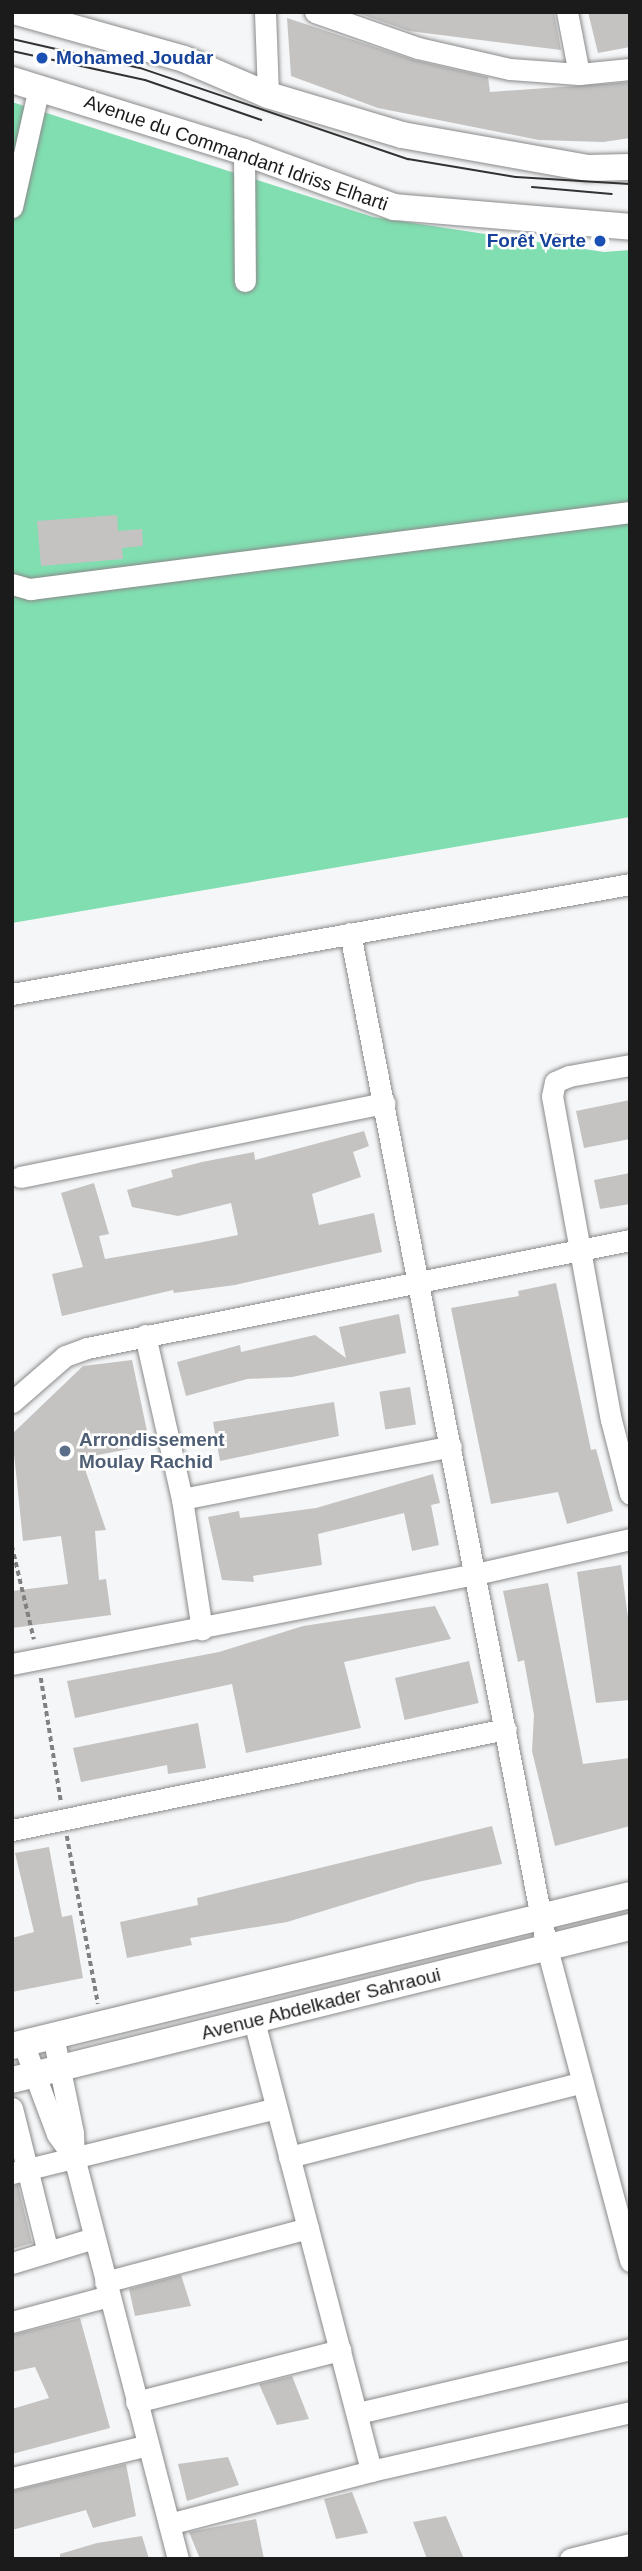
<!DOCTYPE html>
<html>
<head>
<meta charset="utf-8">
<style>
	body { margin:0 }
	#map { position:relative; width:642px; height:2571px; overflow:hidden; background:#f5f6f7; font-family:Arial,sans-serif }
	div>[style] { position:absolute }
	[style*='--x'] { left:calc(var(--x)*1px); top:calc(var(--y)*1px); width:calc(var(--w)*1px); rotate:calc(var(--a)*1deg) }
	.green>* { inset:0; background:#80deb0 }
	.building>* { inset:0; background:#c4c3c2; transform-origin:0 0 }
	.path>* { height:3.5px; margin-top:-1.75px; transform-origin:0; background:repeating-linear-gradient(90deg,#818182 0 5px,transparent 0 8.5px) }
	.roads { filter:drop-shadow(0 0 2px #8a8a8b) drop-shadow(0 0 2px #8a8a8b) }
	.minor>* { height:21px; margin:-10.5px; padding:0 10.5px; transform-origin:10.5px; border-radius:10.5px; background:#fff }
	.major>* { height:26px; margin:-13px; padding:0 13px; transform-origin:13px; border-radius:13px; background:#fff }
	.tram>* { height:2px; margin:-1px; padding:0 1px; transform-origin:1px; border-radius:1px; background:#323232 }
	.dots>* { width:19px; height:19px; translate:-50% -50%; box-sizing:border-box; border:4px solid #fff; border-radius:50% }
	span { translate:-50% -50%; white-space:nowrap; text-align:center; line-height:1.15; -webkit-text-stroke:5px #fff; paint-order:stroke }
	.transit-label { font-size:19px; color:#164399; font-weight:700 }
	.left { translate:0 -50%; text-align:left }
	.right { translate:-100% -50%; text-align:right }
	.street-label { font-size:19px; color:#1b1b1b }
	.service-label { font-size:19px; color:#4e5e75; font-weight:700 }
	.frame { position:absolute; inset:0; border:14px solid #1b1b1b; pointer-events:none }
</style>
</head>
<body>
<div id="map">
	<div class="green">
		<div style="clip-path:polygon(12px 102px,373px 217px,604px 252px,630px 250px,630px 817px,12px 923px)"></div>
	</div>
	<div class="building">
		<div style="clip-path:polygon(355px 12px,554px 12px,561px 50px,409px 31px)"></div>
		<div style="clip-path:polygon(588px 12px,630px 12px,630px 47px,598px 53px)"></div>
		<div style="clip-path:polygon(287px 18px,414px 60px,488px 77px,490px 92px,630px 82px,630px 138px,603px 142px,539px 140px,378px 108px,291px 76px)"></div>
		<div style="clip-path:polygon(117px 515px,118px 531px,142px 529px,143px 546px,122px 548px,123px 559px,41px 566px,37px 521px)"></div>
		<div style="clip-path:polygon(630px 1100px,630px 1139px,584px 1148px,576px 1111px)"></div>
		<div style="clip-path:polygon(364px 1131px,369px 1146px,353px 1152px,361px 1177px,312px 1194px,319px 1225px,374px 1213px,382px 1252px,235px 1285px,174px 1293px,173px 1290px,62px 1316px,52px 1274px,83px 1267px,61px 1193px,94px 1183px,109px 1234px,99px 1236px,105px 1259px,198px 1243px,238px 1235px,231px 1203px,178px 1216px,132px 1207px,127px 1190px,173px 1177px,171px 1170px,202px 1162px,254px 1152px,255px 1160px)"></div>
		<div style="clip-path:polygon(630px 1173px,630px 1204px,600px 1209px,594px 1180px)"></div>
		<div style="clip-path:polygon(556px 1283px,591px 1450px,596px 1449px,613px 1511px,567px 1524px,558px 1492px,491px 1504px,451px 1308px,519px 1296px,518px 1291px)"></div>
		<div style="clip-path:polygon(399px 1314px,406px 1353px,292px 1377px,247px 1379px,186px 1396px,177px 1362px,240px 1345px,241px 1352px,315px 1335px,346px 1358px,339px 1327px)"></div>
		<div style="clip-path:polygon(132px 1360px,150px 1445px,87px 1457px,87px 1475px,106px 1530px,95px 1531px,99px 1580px,106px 1579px,111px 1615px,12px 1628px,12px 1591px,68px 1584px,61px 1536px,23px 1541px,12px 1434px,83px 1366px)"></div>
		<div style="left:410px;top:1387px;width:38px;height:31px;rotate:81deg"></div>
		<div style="clip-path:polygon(334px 1402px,339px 1436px,220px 1461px,213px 1422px)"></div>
		<div style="clip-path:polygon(433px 1474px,440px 1503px,431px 1505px,439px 1545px,412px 1551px,404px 1513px,318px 1534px,322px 1565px,253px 1576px,254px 1582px,222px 1580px,208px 1517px,239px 1511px,240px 1518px,316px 1508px)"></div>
		<div style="clip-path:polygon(621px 1565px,630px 1633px,630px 1700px,596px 1703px,577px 1572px)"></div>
		<div style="clip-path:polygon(548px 1583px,583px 1764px,630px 1758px,630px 1826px,555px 1846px,532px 1751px,534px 1715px,524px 1660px,518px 1662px,503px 1591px)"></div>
		<div style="clip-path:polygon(435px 1606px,451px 1639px,344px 1662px,361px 1728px,246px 1753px,232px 1684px,75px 1718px,67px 1681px,219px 1652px,303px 1626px)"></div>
		<div style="left:469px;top:1661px;width:43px;height:76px;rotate:77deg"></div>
		<div style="clip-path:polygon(198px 1723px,206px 1768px,168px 1774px,167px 1765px,81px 1782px,73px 1748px)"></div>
		<div style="clip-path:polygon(492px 1826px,502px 1864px,418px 1882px,287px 1922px,190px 1938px,192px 1945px,127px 1958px,120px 1922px,198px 1905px,197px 1898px)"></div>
		<div style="clip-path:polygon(49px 1847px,62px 1917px,72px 1915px,83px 1978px,12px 1992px,12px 1938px,34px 1932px,15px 1853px)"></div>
		<div style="clip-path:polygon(18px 2185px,32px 2243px,12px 2249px,12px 2186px)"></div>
		<div style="clip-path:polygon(181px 2275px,191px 2306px,135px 2316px,129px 2289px)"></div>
		<div style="clip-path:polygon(80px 2318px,110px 2428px,12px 2454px,12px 2409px,49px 2398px,35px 2367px,12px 2372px,12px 2335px)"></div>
		<div style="clip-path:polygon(292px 2376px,309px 2419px,277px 2425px,259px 2384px)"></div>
		<div style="clip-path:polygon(228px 2457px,239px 2485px,187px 2501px,178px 2464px)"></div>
		<div style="clip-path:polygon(126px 2464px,136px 2516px,93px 2528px,86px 2510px,12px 2530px,12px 2491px)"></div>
		<div style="clip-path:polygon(352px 2492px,368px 2533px,336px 2539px,324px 2499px)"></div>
		<div style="clip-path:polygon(446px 2516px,464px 2559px,427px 2559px,413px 2522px)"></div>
		<div style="clip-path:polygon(256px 2519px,264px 2559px,200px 2559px,189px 2532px)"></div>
		<div style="clip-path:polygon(142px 2536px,149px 2559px,60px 2559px,60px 2554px,97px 2543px)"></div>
	</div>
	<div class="path">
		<div style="--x:12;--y:1546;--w:96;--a:76.7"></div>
		<div style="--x:41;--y:1678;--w:125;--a:80.8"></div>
		<div style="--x:67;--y:1836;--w:171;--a:79.5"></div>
	</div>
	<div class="roads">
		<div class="minor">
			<div style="--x:265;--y:12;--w:83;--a:87.9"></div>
			<div style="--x:315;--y:12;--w:109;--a:19.3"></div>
			<div style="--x:418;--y:48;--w:94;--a:12.9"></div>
			<div style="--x:510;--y:69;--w:69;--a:4.1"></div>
			<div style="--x:579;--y:74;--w:51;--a:-5.6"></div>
			<div style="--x:567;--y:12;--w:63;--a:79"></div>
			<div style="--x:244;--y:152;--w:129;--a:89.6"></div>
			<div style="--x:12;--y:207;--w:123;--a:-77.3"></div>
			<div style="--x:12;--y:584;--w:19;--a:16"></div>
			<div style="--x:30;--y:589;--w:605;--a:-7.31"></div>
			<div style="--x:350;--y:933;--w:1034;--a:79.02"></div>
			<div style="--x:547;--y:1948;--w:324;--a:75.1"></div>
			<div style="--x:12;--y:994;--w:628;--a:-10.09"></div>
			<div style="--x:630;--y:1065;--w:62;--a:169.8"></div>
			<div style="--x:569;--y:1076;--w:15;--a:157"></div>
			<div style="--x:555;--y:1082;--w:14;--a:102"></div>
			<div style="--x:552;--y:1096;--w:329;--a:79.7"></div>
			<div style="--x:611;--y:1420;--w:76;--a:75.6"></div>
			<div style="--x:20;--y:1177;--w:372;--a:-11.5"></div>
			<div style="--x:145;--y:1335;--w:168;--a:77.3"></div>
			<div style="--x:182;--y:1499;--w:132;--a:81.3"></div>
			<div style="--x:12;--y:1402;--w:70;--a:-41"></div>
			<div style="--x:65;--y:1356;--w:23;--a:-20"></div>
			<div style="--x:87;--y:1348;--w:554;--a:-11.25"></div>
			<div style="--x:182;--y:1499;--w:274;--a:-11.1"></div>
			<div style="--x:12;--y:1664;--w:473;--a:-11"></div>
			<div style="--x:476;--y:1574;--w:158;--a:-12.8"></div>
			<div style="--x:12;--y:1830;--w:504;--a:-11.56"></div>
			<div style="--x:254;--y:2021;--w:465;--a:75.4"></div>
			<div style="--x:53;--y:2036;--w:99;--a:78.3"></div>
			<div style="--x:73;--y:2133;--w:24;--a:88"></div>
			<div style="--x:74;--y:2157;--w:415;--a:75.5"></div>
			<div style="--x:23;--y:2043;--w:97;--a:69.5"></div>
			<div style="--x:57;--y:2134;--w:29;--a:54"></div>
			<div style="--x:12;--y:2108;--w:148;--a:76"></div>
			<div style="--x:289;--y:2157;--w:303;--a:-14.3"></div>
			<div style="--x:12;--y:2173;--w:272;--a:-13.8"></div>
			<div style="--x:12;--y:2263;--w:86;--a:-17"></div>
			<div style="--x:105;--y:2282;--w:210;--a:-14.9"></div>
			<div style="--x:12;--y:2322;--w:100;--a:-15"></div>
			<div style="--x:136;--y:2402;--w:211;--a:-14.3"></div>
			<div style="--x:358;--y:2413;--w:279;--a:-13.2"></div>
			<div style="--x:12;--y:2478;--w:140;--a:-13.6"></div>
			<div style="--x:169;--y:2524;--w:209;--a:-14.7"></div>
			<div style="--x:371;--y:2471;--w:266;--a:-12.8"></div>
			<div style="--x:570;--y:2559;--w:62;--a:-14"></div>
		</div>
		<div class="major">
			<div style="--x:17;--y:12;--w:173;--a:15.7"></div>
			<div style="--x:184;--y:59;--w:91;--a:23.2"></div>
			<div style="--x:268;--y:95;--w:140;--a:16.6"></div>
			<div style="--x:402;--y:135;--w:189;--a:10.1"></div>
			<div style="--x:588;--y:168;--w:42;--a:-1.4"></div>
			<div style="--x:12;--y:80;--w:243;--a:17.2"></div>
			<div style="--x:244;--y:152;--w:160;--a:20.1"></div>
			<div style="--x:394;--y:207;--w:237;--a:4.8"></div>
			<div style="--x:12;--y:2046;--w:636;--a:-13.73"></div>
			<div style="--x:12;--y:2080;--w:637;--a:-13.91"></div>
		</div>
	</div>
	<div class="tram">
		<div style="--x:12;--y:39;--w:131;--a:12.8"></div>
		<div style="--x:140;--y:68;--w:283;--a:18.8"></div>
		<div style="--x:408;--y:159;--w:109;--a:9.5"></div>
		<div style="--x:516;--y:177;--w:114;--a:3.5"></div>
		<div style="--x:12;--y:51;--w:136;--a:12.3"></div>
		<div style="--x:145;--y:80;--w:123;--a:19"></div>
		<div style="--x:532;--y:187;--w:80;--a:5"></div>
	</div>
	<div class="dots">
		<div style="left:42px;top:58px;background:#1a4fb4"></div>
		<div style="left:600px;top:241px;background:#1a4fb4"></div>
		<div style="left:65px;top:1451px;background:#5c6f8a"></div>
	</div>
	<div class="transit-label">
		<span class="left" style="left:56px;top:58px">Mohamed Joudar</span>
		<span class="right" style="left:586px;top:241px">Forêt Verte</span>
	</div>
	<div class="street-label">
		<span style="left:236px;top:153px;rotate:19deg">Avenue du Commandant Idriss Elharti</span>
		<span style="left:321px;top:2004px;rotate:-14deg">Avenue Abdelkader Sahraoui</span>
	</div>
	<div class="service-label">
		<span class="left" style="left:79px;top:1451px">Arrondissement<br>Moulay Rachid</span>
	</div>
	<div class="frame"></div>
</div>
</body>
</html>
